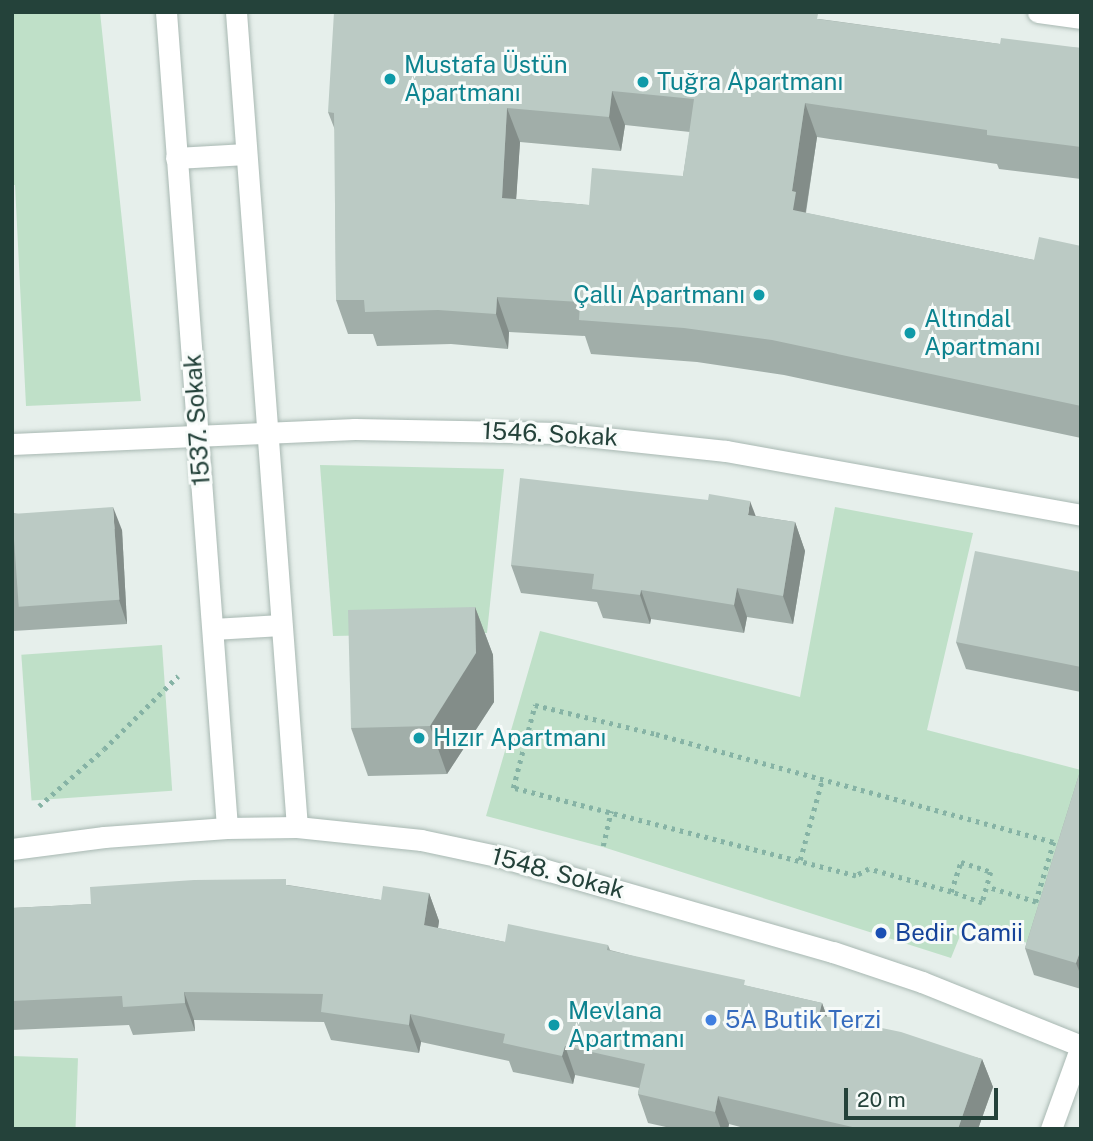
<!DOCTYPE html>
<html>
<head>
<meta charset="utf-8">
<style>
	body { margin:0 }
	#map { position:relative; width:1093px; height:1141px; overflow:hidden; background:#e6efeb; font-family:"Public Sans",sans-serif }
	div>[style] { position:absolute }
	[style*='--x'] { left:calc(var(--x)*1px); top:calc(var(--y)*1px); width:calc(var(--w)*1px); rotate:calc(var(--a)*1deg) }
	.green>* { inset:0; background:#bfe0c8; transform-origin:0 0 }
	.path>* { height:4.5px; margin-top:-2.25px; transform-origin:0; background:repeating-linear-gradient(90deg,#86b3a5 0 3.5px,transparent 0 8.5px) }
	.roads { filter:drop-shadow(0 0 2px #a8b8b2) drop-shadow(0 0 2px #a8b8b2) }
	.minor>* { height:21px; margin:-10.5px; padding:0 10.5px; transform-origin:10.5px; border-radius:10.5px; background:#fff }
	.wall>* { inset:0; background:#a1aea9 }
	.shaded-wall>* { inset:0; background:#838d89 }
	.building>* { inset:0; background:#bbcac4; transform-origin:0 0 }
	.dots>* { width:19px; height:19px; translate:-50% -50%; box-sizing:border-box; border:4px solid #f7fbf9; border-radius:50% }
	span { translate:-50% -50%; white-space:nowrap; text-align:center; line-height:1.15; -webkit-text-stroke:6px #f7fbf9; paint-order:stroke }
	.culture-label { font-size:24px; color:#0d838f }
	.left { translate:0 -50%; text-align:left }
	.right { translate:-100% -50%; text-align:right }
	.street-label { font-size:24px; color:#24423a }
	.transit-label { font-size:24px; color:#164399 }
	.shop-label { font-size:24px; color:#366cbe }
	.frame { position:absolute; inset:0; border:14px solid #24423a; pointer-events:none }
	.scale { position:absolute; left:844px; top:1088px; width:154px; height:32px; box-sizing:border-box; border:4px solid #24423a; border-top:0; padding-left:9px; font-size:21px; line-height:24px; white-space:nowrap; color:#24423a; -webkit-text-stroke:5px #f7fbf9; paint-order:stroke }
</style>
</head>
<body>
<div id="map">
	<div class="green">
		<div style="clip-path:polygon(12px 12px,100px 12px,141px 401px,26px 406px,15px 185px,12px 185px)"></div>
		<div style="clip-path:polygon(320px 465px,504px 469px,487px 633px,333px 636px)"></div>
		<div style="clip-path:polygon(835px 507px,973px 533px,927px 730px,1081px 770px,1033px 945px,966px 921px,951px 958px,603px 847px,486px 816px,540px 631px,800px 697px)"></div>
		<div style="left:162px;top:645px;width:146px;height:141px;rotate:86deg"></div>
		<div style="left:12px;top:1056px;width:66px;height:73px;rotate:2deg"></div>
	</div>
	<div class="path">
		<div style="--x:39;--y:806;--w:86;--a:-41.2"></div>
		<div style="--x:104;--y:749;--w:104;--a:-44.6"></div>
		<div style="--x:603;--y:846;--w:36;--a:-77"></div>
		<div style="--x:800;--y:860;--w:83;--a:-74.6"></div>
		<div style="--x:961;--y:862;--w:32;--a:18"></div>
		<div style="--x:991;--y:872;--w:32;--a:106"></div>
		<div style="--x:982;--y:903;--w:33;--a:-160"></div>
		<div style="--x:951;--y:892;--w:32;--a:-72"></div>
		<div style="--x:951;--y:892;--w:85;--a:-164.3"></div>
		<div style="--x:869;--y:869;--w:15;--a:152"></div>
		<div style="--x:856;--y:876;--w:354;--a:-165.6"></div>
		<div style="--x:513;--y:788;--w:86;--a:-75.2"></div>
		<div style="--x:535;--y:705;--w:124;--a:13.5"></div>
		<div style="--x:656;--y:734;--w:412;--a:15.2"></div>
		<div style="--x:1054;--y:842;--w:63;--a:106.7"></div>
		<div style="--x:1036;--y:902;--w:51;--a:-163"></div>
	</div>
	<div class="roads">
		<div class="minor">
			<div style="--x:166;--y:12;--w:818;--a:85.72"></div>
			<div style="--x:236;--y:12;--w:817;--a:85.72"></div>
			<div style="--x:1038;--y:12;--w:43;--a:7.9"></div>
			<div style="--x:176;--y:158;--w:70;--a:-3.3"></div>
			<div style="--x:12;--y:444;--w:343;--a:-2.5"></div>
			<div style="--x:355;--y:429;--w:203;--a:1.1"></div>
			<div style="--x:558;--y:433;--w:169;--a:6.1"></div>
			<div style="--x:726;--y:451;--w:361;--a:10.2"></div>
			<div style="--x:213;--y:629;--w:68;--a:-3.4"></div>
			<div style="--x:12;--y:849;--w:93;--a:-7.4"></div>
			<div style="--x:104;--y:837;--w:123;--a:-4.2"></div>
			<div style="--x:227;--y:828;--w:70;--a:-0.8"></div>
			<div style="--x:297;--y:827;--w:125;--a:6"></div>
			<div style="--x:421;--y:840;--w:82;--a:12"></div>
			<div style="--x:501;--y:857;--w:345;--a:16"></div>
			<div style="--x:833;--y:952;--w:94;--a:18.6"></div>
			<div style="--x:922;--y:982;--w:171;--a:21.9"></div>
			<div style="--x:1051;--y:1129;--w:88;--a:-70.1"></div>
		</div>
	</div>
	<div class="wall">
		<div style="clip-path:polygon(evenodd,819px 19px,1000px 44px,1081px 48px,1081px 179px,999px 169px,997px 164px,817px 137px,806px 213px,1034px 260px,1081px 246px,1081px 438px,784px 375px,697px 362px,591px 354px,585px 336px,509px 332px,508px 349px,451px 344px,377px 346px,373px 334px,348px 334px,336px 300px,335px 130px,328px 112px,819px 19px,625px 125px,690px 132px,683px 176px,589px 205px,516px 199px,520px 142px,621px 151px,625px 125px)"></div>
		<div style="clip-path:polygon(12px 513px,122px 530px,127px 624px,13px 631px)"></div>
		<div style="clip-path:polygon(756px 516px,795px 522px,805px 551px,793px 624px,747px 617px,744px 633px,651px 619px,650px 624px,603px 618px,597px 602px,521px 593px,511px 565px)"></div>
		<div style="clip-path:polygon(1081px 572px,1081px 692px,966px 669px,956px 642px)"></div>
		<div style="clip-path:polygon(475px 607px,493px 655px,494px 702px,447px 774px,368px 776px,351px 728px)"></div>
		<div style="clip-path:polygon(1081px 768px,1081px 989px,1034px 975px,1025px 948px)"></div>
		<div style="clip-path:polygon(288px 885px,381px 900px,429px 893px,439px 921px,438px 928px,505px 942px,608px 945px,610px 950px,747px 986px,822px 1003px,827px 1017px,982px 1059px,993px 1087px,978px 1129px,748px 1129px,729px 1124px,728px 1129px,675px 1129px,648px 1123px,638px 1094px,639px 1088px,575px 1075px,573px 1084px,513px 1072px,509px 1061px,421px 1042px,419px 1053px,331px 1040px,324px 1022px,194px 1020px,195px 1031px,133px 1035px,129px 1025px,12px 1030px,12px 908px,91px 904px)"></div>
	</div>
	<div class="shaded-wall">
		<div style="clip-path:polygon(612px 91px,625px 125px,621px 151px,609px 117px)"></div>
		<div style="clip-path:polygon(805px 103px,817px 137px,805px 216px,793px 210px,792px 191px)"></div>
		<div style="clip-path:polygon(507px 108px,520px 142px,514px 232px,502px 198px)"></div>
		<div style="clip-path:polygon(497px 297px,509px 332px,508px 349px,496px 314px)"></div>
		<div style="clip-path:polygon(750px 501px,761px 530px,748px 515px)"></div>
		<div style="clip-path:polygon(113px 507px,122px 530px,127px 624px,119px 600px)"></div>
		<div style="clip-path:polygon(795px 522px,805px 551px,793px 624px,783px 596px)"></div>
		<div style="clip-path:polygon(737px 588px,747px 617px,744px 633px,734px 605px)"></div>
		<div style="clip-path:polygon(641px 590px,651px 619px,650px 624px,640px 595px)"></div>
		<div style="clip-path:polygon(475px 607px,493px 655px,494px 702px,447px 774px,430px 726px)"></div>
		<div style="clip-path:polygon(429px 893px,439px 921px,434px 953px,424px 925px)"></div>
		<div style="clip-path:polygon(1081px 949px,1081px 976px,1076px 963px)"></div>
		<div style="clip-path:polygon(184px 992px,194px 1020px,195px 1031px,185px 1003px)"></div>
		<div style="clip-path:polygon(822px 1003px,832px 1031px,819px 1015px)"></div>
		<div style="clip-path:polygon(410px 1014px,421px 1042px,419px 1053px,409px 1025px)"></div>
		<div style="clip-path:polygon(565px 1046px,575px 1075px,573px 1084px,562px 1056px)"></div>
		<div style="clip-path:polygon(982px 1059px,993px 1087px,978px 1129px,958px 1129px)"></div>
		<div style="clip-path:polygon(718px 1096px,729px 1124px,728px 1129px,721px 1129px,715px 1112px)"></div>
	</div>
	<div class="building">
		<div style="clip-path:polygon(evenodd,334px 12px,804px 12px,818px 14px,817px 19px,1000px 44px,1001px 38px,1081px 48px,1081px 147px,987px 135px,987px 130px,805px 103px,792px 191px,796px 192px,793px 210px,1034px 260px,1039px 237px,1081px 246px,1081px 406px,772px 340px,684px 328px,579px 320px,580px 302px,497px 297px,496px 314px,438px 310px,365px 312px,364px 300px,336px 300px,334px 113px,328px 112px,334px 12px,612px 91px,694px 99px,683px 176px,592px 168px,589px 205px,502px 198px,507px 108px,609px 117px,612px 91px)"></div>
		<div style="clip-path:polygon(520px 478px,708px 500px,709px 494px,750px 501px,748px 515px,795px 522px,783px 596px,737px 588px,734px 605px,641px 590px,640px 595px,592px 589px,594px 574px,511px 565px)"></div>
		<div style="left:113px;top:507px;width:93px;height:101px;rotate:86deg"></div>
		<div style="clip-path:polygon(975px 551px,1081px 572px,1081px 667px,956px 642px)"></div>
		<div style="clip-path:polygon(475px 607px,476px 653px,430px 726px,351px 728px,348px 610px)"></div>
		<div style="clip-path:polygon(1081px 768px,1081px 949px,1076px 963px,1025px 948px)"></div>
		<div style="clip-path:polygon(286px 879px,286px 885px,381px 900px,383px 886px,429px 893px,424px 925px,505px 942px,508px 924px,608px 945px,607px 950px,745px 980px,744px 985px,822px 1003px,819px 1015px,901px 1032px,982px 1059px,958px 1129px,861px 1129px,718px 1096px,715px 1112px,638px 1094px,645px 1064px,565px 1046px,562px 1056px,503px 1043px,505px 1034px,410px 1014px,409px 1025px,321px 1012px,323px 994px,184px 992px,185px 1003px,123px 1007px,122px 996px,12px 1001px,12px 908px,91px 904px,90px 887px,194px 880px)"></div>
	</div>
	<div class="dots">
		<div style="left:390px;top:79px;background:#0f9aa8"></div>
		<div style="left:643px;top:82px;background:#0f9aa8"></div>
		<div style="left:759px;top:295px;background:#0f9aa8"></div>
		<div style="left:910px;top:333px;background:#0f9aa8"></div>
		<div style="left:419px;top:738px;background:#0f9aa8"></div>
		<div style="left:881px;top:933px;background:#1a4fb4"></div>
		<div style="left:711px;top:1020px;background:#3f7fe0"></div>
		<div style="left:554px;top:1025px;background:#0f9aa8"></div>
	</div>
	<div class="culture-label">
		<span class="left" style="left:404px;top:79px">Mustafa Üstün<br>Apartmanı</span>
		<span class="left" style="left:657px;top:82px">Tuğra Apartmanı</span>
		<span class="right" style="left:745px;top:295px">Çallı Apartmanı</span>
		<span class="left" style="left:924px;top:333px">Altındal<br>Apartmanı</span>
		<span class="left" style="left:433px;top:738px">Hızır Apartmanı</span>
		<span class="left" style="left:568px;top:1025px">Mevlana<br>Apartmanı</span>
	</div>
	<div class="street-label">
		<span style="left:197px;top:420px;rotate:-94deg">1537. Sokak</span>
		<span style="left:550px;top:434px;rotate:3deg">1546. Sokak</span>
		<span style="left:558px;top:873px;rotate:15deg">1548. Sokak</span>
	</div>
	<div class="transit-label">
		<span class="left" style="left:895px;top:933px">Bedir Camii</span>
	</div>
	<div class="shop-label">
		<span class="left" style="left:725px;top:1020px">5A Butik Terzi</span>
	</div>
	<div class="frame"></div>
	<div class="scale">20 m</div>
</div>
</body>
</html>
